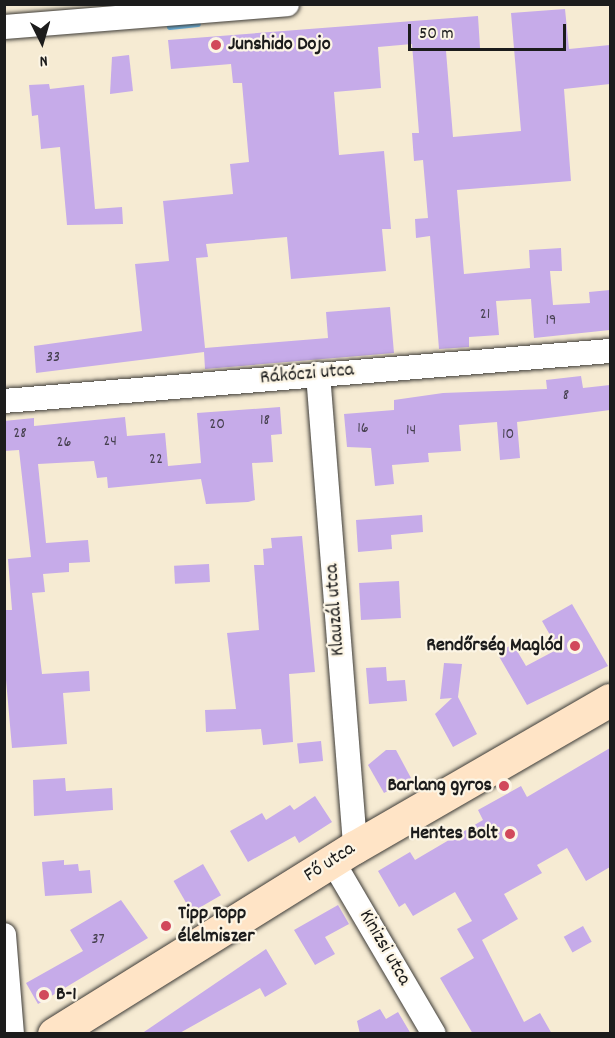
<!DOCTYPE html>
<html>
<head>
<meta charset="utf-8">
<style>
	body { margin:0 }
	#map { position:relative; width:615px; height:1038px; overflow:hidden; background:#f6ebd3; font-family:Dekko,sans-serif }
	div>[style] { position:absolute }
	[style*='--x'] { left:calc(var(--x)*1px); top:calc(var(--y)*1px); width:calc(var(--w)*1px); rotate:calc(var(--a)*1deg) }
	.stream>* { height:6px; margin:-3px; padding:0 3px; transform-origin:3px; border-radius:3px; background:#6db9e7 }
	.building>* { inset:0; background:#c6abe9; transform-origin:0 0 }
	.roads { filter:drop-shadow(0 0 2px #3d3b37) drop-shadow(0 0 2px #3d3b37) }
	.street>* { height:24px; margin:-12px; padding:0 12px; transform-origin:12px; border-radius:12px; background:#fff }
	.secondary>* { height:33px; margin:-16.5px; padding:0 16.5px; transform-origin:16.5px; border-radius:16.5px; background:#ffe4c6 }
	.dots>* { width:16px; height:16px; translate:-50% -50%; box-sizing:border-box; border:3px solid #fcf5e5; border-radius:50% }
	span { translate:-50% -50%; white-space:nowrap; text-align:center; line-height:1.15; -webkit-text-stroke:4.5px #fcf5e5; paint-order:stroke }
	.number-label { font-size:16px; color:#46404f }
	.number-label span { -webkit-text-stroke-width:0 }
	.poi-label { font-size:20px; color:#1c1c1c; font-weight:700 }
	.left { translate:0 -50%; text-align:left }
	.right { translate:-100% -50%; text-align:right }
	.street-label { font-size:20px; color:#1c1c1c }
	.frame { position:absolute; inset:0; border:6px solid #1c1c1c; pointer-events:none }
	.north { position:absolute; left:12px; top:12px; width:60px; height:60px; -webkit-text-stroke:4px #fcf5e5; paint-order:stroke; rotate:175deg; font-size:16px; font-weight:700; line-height:24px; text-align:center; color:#1c1c1c }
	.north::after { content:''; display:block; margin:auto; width:21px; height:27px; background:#1c1c1c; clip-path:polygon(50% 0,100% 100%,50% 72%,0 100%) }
	.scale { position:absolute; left:408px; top:24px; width:158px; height:27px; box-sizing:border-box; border:3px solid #1c1c1c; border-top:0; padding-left:8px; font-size:18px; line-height:21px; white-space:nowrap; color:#1c1c1c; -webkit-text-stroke:4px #fcf5e5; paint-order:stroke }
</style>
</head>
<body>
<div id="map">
	<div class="stream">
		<div style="--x:170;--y:27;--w:28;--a:-6"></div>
	</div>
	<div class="building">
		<div style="clip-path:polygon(565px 9px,569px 49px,610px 45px,610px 84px,564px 89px,571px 181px,457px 190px,464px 274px,530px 268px,529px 250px,561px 248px,562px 271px,550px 271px,553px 305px,590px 303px,589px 292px,610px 290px,610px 330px,534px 338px,531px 299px,496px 301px,499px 335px,469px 337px,469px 347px,439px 349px,430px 236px,416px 238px,415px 219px,428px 218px,423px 160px,414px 161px,412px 133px,419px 133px,412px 44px,378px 47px,381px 88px,334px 92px,339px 155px,384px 151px,391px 229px,382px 229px,386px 271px,291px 279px,287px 237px,206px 244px,208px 257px,196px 258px,205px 348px,328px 338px,326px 312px,390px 307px,394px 353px,205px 369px,204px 352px,36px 373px,34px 346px,142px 331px,135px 264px,169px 261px,163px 201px,233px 194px,230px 164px,249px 162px,242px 83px,233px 83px,231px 64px,171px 69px,168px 40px,478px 16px,480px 48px,446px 51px,453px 137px,521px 131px,511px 13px)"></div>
		<div style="clip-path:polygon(129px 55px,133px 91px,110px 94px,112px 57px)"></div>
		<div style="clip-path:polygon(49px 84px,50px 89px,84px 85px,95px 209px,122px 207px,123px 224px,67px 225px,60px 147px,41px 149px,38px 115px,32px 116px,29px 85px)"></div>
		<div style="clip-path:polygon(581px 376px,583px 388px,610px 385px,610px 410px,517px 422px,520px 458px,500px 460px,497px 422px,459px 425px,461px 451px,428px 453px,429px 462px,392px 465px,394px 484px,375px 486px,371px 448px,347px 447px,344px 414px,394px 410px,394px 400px,443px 393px,547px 389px,546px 380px)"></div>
		<div style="clip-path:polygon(280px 407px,282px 434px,271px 435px,273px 462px,252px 463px,255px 500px,248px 502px,206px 504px,201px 479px,108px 488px,107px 477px,97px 478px,94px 461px,38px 464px,46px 543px,88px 540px,90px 562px,69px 563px,69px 572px,43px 574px,45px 592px,32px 593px,42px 674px,89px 671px,90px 691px,63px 693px,67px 744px,12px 748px,4px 657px,4px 610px,12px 610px,8px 559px,31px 557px,19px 450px,4px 451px,4px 421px,34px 418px,34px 426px,125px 417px,127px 436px,165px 433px,168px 466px,201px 463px,197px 413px)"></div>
		<div style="clip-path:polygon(422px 515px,423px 532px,391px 535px,392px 549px,358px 552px,356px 520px)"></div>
		<div style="clip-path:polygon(302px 536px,315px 672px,289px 674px,293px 742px,263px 745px,261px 729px,206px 732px,205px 710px,236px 709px,227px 633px,259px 630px,254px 565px,264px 565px,263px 549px,272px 548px,271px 538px)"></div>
		<div style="left:209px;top:564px;width:18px;height:35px;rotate:87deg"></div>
		<div style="left:399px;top:581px;width:37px;height:40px;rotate:87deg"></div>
		<div style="clip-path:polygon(572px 604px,608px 666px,527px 705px,497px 653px,513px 644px,526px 666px,558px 649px,542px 621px)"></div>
		<div style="clip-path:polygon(444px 663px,462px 664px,458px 697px,477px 734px,453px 747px,435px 714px,452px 698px,440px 699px)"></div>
		<div style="clip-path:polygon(386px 667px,387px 681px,405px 680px,407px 701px,369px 704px,366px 668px)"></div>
		<div style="left:321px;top:741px;width:20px;height:24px;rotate:84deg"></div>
		<div style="clip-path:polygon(610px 748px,610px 867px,586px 881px,567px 848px,537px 865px,542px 873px,504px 894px,518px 919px,482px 940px,524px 1022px,540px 1013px,552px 1034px,473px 1034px,440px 978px,474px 958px,457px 929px,472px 921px,455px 892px,413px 916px,405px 903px,399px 907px,378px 871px,410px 852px,415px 860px,483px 820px,478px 810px,521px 786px,527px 797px)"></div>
		<div style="clip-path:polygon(386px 750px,396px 750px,411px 778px,384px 793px,368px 765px)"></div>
		<div style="clip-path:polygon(65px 778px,66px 791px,112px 788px,113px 810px,34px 816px,33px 780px)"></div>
		<div style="clip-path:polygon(315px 796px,332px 822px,299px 843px,295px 836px,248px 862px,230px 831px,262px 813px,266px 820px,290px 805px,294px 810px)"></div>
		<div style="clip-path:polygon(64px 860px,64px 865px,78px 864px,79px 871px,90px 870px,92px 893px,45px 896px,42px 862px)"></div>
		<div style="left:203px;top:864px;width:36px;height:34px;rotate:60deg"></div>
		<div style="clip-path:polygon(121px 900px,148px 938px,38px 1004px,26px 983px,83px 951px,70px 930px)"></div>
		<div style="clip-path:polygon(338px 905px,349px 924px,325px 937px,335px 954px,315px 965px,294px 930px)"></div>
		<div style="left:583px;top:926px;width:18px;height:22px;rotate:61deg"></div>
		<div style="clip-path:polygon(266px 949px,287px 984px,265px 997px,260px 988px,178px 1034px,141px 1034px)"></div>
		<div style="clip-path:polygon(380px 1009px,386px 1019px,398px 1012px,411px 1034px,360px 1034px,357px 1021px)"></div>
	</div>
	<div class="roads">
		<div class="street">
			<div style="--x:4;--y:27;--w:284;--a:-4.6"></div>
			<div style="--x:318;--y:374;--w:474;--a:85.5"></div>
			<div style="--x:4;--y:401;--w:608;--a:-4.72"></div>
			<div style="--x:333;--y:862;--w:199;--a:59.6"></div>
			<div style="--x:4;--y:935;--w:99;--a:85.4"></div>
		</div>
		<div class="secondary">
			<div style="--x:54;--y:1034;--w:354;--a:-31.9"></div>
			<div style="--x:355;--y:847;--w:294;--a:-30"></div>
		</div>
	</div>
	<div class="dots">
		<div style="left:216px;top:45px;background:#d1495b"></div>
		<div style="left:575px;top:646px;background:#d1495b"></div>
		<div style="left:504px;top:786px;background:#d1495b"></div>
		<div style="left:510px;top:834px;background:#d1495b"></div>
		<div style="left:166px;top:926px;background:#d1495b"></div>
		<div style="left:44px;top:995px;background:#d1495b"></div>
	</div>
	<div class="number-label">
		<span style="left:485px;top:315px">21</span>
		<span style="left:551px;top:321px">19</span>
		<span style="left:53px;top:358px">33</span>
		<span style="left:566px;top:396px">8</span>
		<span style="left:265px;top:421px">18</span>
		<span style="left:217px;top:425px">20</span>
		<span style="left:363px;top:429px">16</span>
		<span style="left:411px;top:431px">14</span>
		<span style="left:20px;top:434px">28</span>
		<span style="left:508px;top:435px">10</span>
		<span style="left:110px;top:442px">24</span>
		<span style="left:64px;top:443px">26</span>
		<span style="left:156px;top:460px">22</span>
		<span style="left:98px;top:940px">37</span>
	</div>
	<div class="poi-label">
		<span class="left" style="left:228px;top:45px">Junshido Dojo</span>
		<span class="right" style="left:563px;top:646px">Rendőrség Maglód</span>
		<span class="right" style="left:492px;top:786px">Barlang gyros</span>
		<span class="right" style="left:498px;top:834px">Hentes Bolt</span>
		<span class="left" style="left:178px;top:926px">Tipp Topp<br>élelmiszer</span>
		<span class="left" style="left:56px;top:995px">B-1</span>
	</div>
	<div class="street-label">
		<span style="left:307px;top:375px;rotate:-5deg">Rákóczi utca</span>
		<span style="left:336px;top:610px;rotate:-94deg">Klauzál utca</span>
		<span style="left:330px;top:863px;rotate:-33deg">Fő utca</span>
		<span style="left:384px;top:948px;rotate:60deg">Kinizsi utca</span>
	</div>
	<div class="frame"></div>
	<div class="north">N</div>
	<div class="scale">50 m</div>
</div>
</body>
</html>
